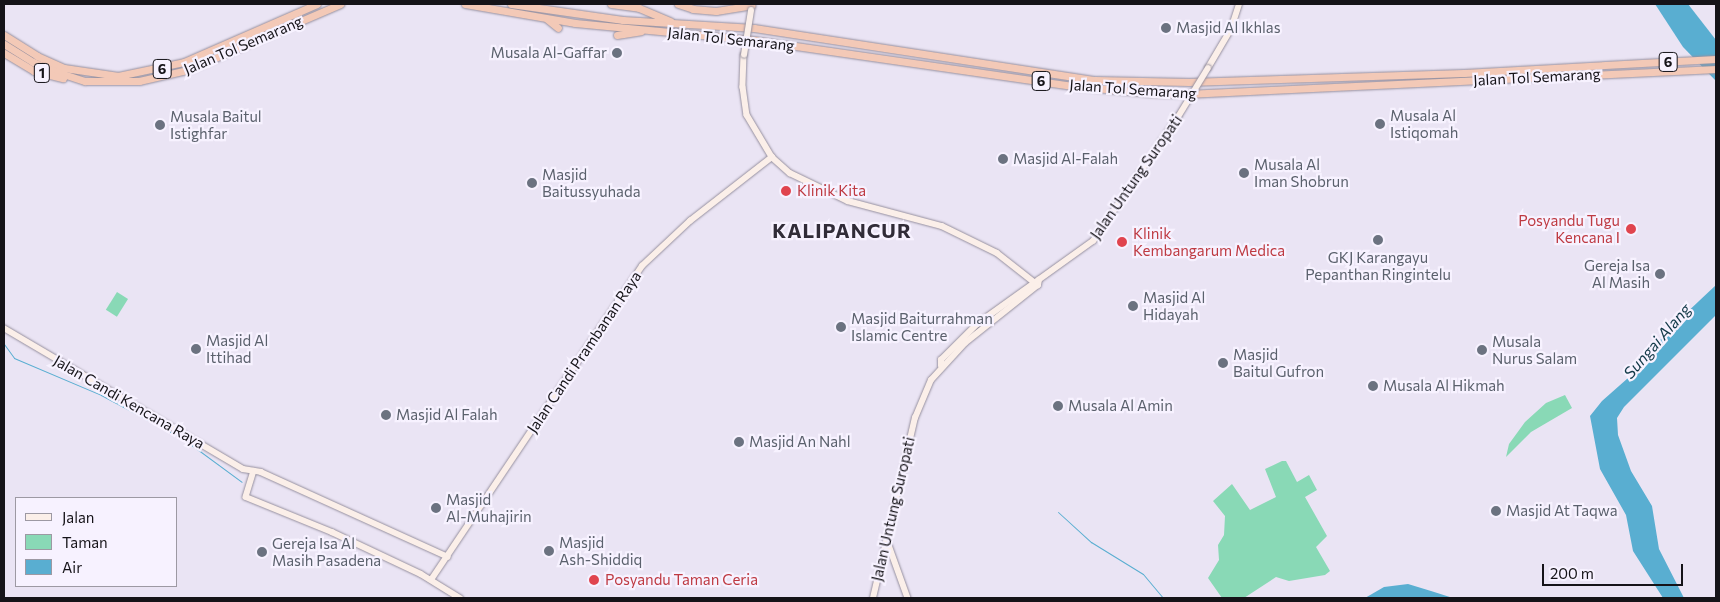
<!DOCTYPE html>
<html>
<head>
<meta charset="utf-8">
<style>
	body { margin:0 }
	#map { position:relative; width:1720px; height:602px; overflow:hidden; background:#eae4f4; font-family:Commissioner,sans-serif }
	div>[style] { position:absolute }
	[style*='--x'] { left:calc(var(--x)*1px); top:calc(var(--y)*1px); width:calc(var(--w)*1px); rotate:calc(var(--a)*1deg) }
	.green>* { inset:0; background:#89d9b6; transform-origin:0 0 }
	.water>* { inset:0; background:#59aed1 }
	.stream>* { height:1px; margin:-0.5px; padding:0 0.5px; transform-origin:0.5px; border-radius:0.5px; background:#59aed1 }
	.roads { filter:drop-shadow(0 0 1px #96909f) drop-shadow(0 0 1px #96909f) }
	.secondary>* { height:5.5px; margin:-2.75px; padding:0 2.75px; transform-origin:2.75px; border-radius:2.75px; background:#fbefe9 }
	.highway>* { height:7px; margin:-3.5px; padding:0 3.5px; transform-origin:3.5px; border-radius:3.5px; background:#f3c9b7 }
	.bridges { filter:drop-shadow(0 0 1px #96909f) drop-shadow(0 0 1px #96909f) }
	.secondary-bridge>* { height:5.5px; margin:-2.75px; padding:0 2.75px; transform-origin:2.75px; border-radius:2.75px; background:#fbefe9 }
	.dots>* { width:14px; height:14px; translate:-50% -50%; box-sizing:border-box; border:2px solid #f7f2ff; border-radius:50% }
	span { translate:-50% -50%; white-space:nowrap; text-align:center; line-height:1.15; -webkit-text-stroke:4.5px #f7f2ff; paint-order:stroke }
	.shield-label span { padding:1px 4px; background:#f7f2ff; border:1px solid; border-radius:4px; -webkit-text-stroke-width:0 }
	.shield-label { font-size:14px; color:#151318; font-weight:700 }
	.worship-label { font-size:15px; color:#5b616d }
	.left { translate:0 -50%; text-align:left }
	.right { translate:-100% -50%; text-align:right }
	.street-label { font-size:15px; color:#151318 }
	.health-label { font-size:15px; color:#be3a42 }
	.water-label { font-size:16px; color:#113847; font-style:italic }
	.district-label { font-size:20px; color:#312c38; font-weight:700; letter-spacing:1px }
	.frame { position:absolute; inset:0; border:5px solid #151318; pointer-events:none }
	.legend { position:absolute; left:15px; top:497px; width:162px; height:90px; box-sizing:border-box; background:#f7f2ff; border:1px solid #9d99a3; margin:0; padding:6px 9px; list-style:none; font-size:15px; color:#151318 }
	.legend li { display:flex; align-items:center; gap:10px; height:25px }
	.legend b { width:25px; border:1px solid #9d99a3 }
	.scale { position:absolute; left:1542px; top:564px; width:141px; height:22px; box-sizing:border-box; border:2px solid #151318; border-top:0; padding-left:6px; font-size:15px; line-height:18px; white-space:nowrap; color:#151318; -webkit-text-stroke:4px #f7f2ff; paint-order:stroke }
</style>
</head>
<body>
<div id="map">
	<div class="green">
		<div style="left:117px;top:292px;width:13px;height:21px;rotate:32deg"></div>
		<div style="clip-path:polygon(1565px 395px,1572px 408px,1531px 432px,1506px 457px,1509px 444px,1525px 422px,1546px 403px)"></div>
		<div style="clip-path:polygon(1282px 461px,1286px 461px,1297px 482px,1309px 475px,1317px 490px,1305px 497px,1327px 536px,1316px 547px,1330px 571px,1325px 575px,1289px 581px,1276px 577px,1244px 598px,1222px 598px,1208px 578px,1219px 560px,1218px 545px,1224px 535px,1225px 516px,1213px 501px,1232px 484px,1250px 510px,1276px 497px,1265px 469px)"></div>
	</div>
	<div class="water">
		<div style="clip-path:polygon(1655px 4px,1688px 4px,1716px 40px,1716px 81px,1683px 47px)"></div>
		<div style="clip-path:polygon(1716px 285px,1716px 315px,1624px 407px,1617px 418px,1618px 435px,1631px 471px,1652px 506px,1659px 549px,1684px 598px,1663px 598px,1633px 551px,1626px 515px,1600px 469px,1590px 416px,1602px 401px,1645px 363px,1665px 333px)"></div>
		<div style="clip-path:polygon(1408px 584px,1431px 591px,1453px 598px,1365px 598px,1384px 587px)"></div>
	</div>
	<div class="stream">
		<div style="--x:4;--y:344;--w:17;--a:54"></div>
		<div style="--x:14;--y:358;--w:95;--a:23"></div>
		<div style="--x:101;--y:395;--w:92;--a:28"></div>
		<div style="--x:182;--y:438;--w:74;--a:36.3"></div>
		<div style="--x:1058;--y:512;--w:45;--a:42.3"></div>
		<div style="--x:1091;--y:542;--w:61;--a:31.6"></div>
		<div style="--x:1143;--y:574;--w:31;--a:50"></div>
	</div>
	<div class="roads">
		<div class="secondary">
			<div style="--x:744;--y:55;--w:32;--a:92"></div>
			<div style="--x:743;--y:87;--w:28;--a:82"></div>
			<div style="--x:747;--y:115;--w:49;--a:59.2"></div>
			<div style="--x:772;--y:157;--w:24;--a:42"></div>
			<div style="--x:790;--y:173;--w:64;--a:25.8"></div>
			<div style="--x:848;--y:201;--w:97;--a:14.9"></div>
			<div style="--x:942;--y:226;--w:61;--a:26.1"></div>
			<div style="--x:997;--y:253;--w:52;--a:38"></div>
			<div style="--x:1208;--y:68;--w:45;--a:-59.5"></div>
			<div style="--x:1231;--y:29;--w:26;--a:-72"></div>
			<div style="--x:4;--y:328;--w:277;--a:30.5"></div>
			<div style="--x:243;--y:469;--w:18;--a:9"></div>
			<div style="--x:261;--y:472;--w:205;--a:24.4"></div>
			<div style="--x:941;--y:366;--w:6;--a:-90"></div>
			<div style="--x:941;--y:360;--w:51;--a:-45"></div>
			<div style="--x:977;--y:324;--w:143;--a:-35.6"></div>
			<div style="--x:1093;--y:241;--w:150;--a:-55.6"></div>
			<div style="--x:254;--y:471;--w:27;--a:107"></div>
			<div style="--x:246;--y:497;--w:93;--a:22.1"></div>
			<div style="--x:332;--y:532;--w:98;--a:25.3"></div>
			<div style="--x:421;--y:574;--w:46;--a:31.6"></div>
			<div style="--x:886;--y:537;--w:65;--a:70.2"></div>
			<div style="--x:431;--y:580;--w:378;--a:-56.1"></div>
			<div style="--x:642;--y:266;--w:66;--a:-43.2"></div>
			<div style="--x:690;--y:221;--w:104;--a:-38"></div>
			<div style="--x:873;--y:598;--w:185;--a:-76.9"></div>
			<div style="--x:915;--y:418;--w:41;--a:-67.2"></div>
			<div style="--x:931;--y:380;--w:50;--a:-47.4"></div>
			<div style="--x:965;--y:343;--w:93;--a:-38.5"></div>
			<div style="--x:1038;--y:285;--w:5;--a:-79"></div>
		</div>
		<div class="highway">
			<div style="--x:465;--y:4;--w:112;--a:9.8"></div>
			<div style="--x:575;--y:23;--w:180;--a:5.4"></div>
			<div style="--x:754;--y:40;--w:322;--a:8.2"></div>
			<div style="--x:1073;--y:86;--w:77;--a:5.2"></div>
			<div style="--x:1150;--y:93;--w:36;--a:2"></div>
			<div style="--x:1186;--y:94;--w:531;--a:-2.7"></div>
			<div style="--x:511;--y:4;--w:113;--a:8.1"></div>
			<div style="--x:623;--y:20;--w:131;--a:3.5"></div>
			<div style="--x:754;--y:28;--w:345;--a:8.7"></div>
			<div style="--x:1095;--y:80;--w:94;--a:1.2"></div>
			<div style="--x:1189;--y:82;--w:275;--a:-1.9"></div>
			<div style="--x:1464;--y:73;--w:252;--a:-3.2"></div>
			<div style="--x:611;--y:4;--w:28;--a:8"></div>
			<div style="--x:639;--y:8;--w:34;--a:23"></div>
			<div style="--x:678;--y:4;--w:16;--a:18"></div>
			<div style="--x:693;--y:9;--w:23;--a:5"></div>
			<div style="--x:716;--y:11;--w:36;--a:-9"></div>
			<div style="--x:547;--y:19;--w:14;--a:39"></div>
			<div style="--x:4;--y:35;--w:39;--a:32"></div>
			<div style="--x:37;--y:56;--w:30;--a:24"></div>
			<div style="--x:64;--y:68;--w:55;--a:8.4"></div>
			<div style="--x:118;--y:76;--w:67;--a:-12"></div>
			<div style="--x:184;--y:62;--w:145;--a:-23.6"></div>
			<div style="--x:617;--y:35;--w:24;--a:-9"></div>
			<div style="--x:4;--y:44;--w:34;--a:32"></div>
			<div style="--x:33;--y:62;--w:32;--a:22"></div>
			<div style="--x:63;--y:74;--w:23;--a:18"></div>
			<div style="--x:85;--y:81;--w:54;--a:0"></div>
			<div style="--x:139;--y:81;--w:49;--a:-12.9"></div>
			<div style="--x:187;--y:70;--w:167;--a:-23.3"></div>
			<div style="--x:4;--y:53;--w:35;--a:31"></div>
			<div style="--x:34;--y:71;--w:30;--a:14"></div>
		</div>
	</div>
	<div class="bridges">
		<div class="secondary-bridge">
			<div style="--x:744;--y:55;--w:45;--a:-81"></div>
			<div style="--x:1178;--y:117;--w:57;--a:-58.5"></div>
		</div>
	</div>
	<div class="dots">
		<div style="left:1166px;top:28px;background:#6b7280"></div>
		<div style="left:617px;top:53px;background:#6b7280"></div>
		<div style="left:1380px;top:124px;background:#6b7280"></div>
		<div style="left:160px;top:125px;background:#6b7280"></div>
		<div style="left:1003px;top:159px;background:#6b7280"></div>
		<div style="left:1244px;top:173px;background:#6b7280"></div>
		<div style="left:532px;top:183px;background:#6b7280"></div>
		<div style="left:786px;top:191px;background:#e0444e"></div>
		<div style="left:1631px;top:229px;background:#e0444e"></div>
		<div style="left:1378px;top:240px;background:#6b7280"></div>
		<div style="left:1122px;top:242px;background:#e0444e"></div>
		<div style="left:1660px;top:274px;background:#6b7280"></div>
		<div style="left:1133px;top:306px;background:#6b7280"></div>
		<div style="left:841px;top:327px;background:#6b7280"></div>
		<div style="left:196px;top:349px;background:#6b7280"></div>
		<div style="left:1482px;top:350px;background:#6b7280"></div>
		<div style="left:1223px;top:363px;background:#6b7280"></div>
		<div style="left:1373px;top:386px;background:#6b7280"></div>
		<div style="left:1058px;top:406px;background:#6b7280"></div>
		<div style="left:386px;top:415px;background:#6b7280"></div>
		<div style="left:739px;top:442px;background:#6b7280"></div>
		<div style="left:436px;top:508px;background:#6b7280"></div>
		<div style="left:1496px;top:511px;background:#6b7280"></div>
		<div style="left:549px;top:551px;background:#6b7280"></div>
		<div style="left:262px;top:552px;background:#6b7280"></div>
		<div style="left:594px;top:580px;background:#e0444e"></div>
	</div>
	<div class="shield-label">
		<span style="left:1668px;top:62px">6</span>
		<span style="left:162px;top:69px">6</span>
		<span style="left:42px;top:73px">1</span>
		<span style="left:1041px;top:81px">6</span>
	</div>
	<div class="worship-label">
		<span class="left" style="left:1176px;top:28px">Masjid Al Ikhlas</span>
		<span class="right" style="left:607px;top:53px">Musala Al-Gaffar</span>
		<span class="left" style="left:1390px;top:124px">Musala Al<br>Istiqomah</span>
		<span class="left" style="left:170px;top:125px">Musala Baitul<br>Istighfar</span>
		<span class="left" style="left:1013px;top:159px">Masjid Al-Falah</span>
		<span class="left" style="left:1254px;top:173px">Musala Al<br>Iman Shobrun</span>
		<span class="left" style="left:542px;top:183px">Masjid<br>Baitussyuhada</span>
		<span style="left:1378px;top:266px">GKJ Karangayu<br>Pepanthan Ringintelu</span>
		<span class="right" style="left:1650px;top:274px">Gereja Isa<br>Al Masih</span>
		<span class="left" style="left:1143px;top:306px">Masjid Al<br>Hidayah</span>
		<span class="left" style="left:851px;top:327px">Masjid Baiturrahman<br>Islamic Centre</span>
		<span class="left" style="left:206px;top:349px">Masjid Al<br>Ittihad</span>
		<span class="left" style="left:1492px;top:350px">Musala<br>Nurus Salam</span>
		<span class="left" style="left:1233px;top:363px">Masjid<br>Baitul Gufron</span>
		<span class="left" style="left:1383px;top:386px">Musala Al Hikmah</span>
		<span class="left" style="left:1068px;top:406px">Musala Al Amin</span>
		<span class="left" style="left:396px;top:415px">Masjid Al Falah</span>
		<span class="left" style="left:749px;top:442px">Masjid An Nahl</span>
		<span class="left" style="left:446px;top:508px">Masjid<br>Al-Muhajirin</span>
		<span class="left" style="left:1506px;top:511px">Masjid At Taqwa</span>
		<span class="left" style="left:559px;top:551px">Masjid<br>Ash-Shiddiq</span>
		<span class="left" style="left:272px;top:552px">Gereja Isa Al<br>Masih Pasadena</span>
	</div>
	<div class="street-label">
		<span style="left:731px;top:39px;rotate:6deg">Jalan Tol Semarang</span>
		<span style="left:243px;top:45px;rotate:-23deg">Jalan Tol Semarang</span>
		<span style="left:1537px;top:77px;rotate:-3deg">Jalan Tol Semarang</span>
		<span style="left:1133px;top:89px;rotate:4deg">Jalan Tol Semarang</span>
		<span style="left:1136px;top:177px;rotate:-55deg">Jalan Untung Suropati</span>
		<span style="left:584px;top:352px;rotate:-56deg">Jalan Candi Prambanan Raya</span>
		<span style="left:129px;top:402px;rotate:30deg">Jalan Candi Kencana Raya</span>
		<span style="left:893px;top:509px;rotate:-77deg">Jalan Untung Suropati</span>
	</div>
	<div class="health-label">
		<span class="left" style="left:797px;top:191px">Klinik Kita</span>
		<span class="right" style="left:1620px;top:229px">Posyandu Tugu<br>Kencana I</span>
		<span class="left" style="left:1133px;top:242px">Klinik<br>Kembangarum Medica</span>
		<span class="left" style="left:605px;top:580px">Posyandu Taman Ceria</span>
	</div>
	<div class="water-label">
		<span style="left:1657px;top:341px;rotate:-49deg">Sungai Alang</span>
	</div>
	<div class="district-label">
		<span style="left:842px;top:230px">KALIPANCUR</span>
	</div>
	<div class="frame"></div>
	<ul class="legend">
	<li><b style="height:6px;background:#fbefe9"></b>Jalan</li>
	<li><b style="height:14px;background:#89d9b6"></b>Taman</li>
	<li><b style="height:14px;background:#59aed1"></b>Air</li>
	</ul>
	<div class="scale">200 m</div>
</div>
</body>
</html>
